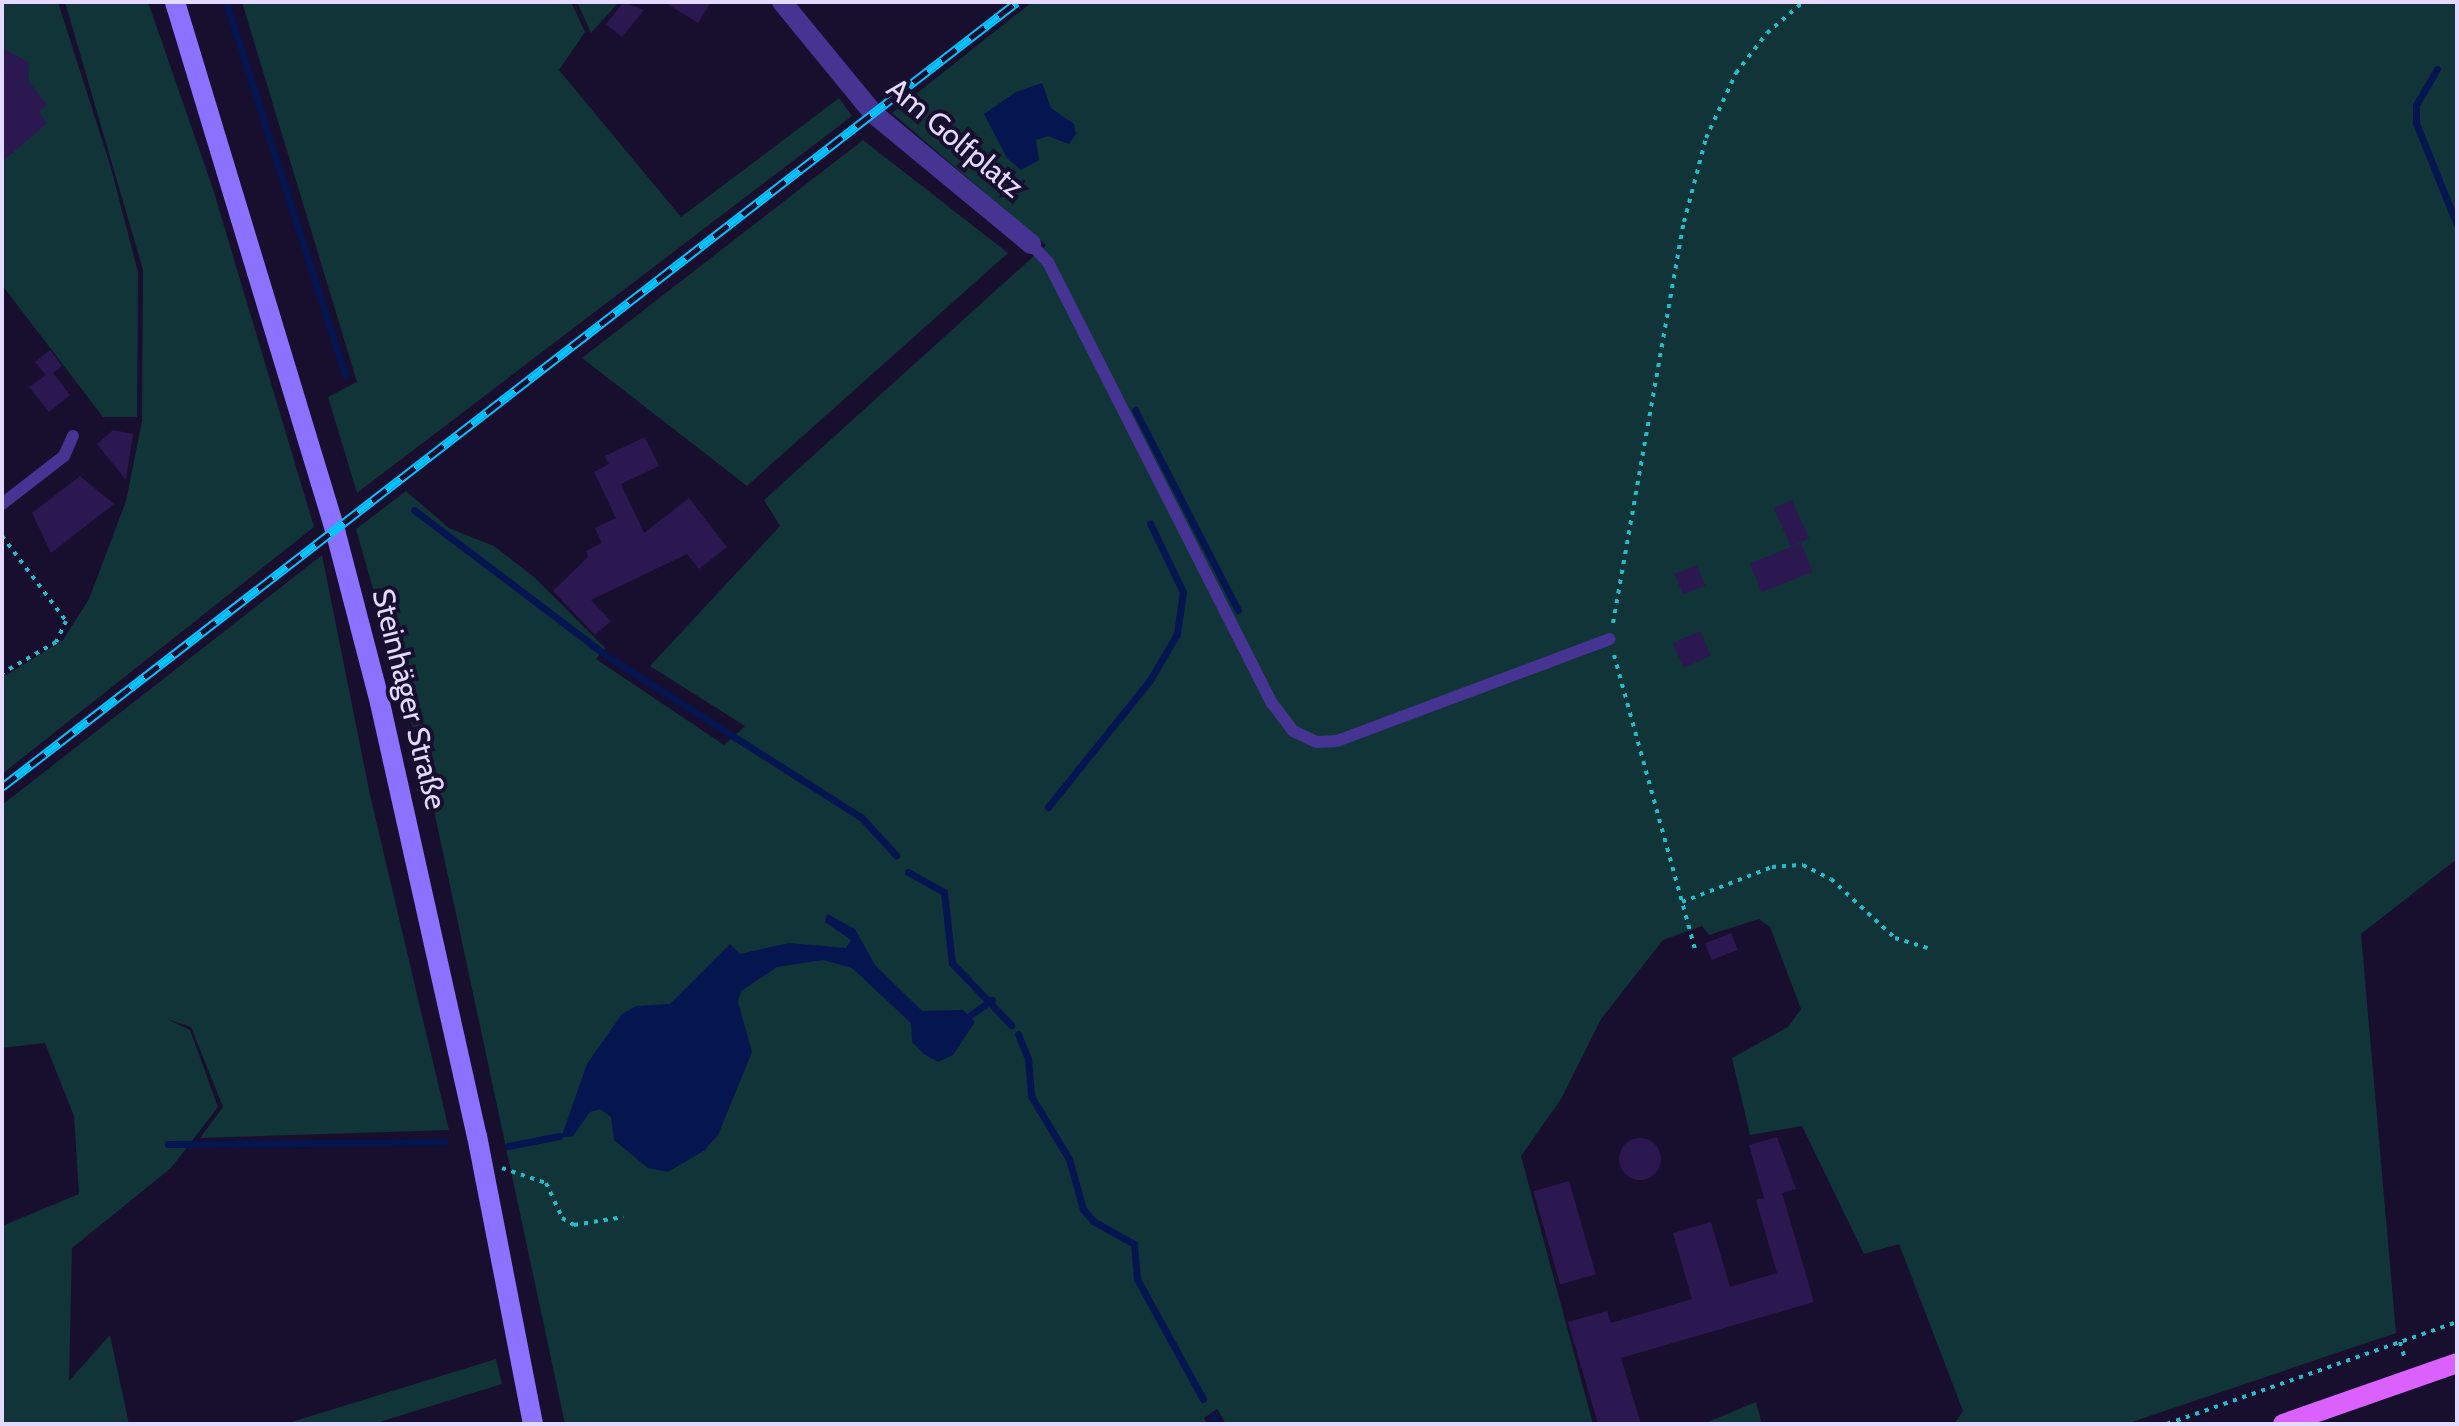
<!DOCTYPE html>
<html>
<head>
<meta charset="utf-8">
<style>
	body { margin:0 }
	#map { position:relative; width:2459px; height:1426px; overflow:hidden; background:#180e2d; font-family:Cabin,sans-serif }
	div>[style] { position:absolute }
	[style*='--x'] { left:calc(var(--x)*1px); top:calc(var(--y)*1px); width:calc(var(--w)*1px); rotate:calc(var(--a)*1deg) }
	.green>* { inset:0; background:#113438 }
	.water>* { inset:0; background:#051550 }
	.stream>* { height:7px; margin:-3.5px; padding:0 3.5px; transform-origin:3.5px; border-radius:3.5px; background:#051550 }
	.building>* { inset:0; background:#2c1850; transform-origin:0 0 }
	.round { border-radius:50% }
	.path>* { height:4px; margin-top:-2px; transform-origin:0; background:repeating-linear-gradient(90deg,#22bdcb 0 4px,transparent 0 10px) }
	.lane>* { height:12px; margin:-6px; padding:0 6px; transform-origin:6px; border-radius:6px; background:#453491 }
	.street>* { height:20px; margin:-10px; padding:0 10px; transform-origin:10px; border-radius:10px; background:#453491 }
	.secondary>* { height:20px; margin:-10px; padding:0 10px; transform-origin:10px; border-radius:10px; background:#8a71ff }
	.primary>* { height:20px; margin:-10px; padding:0 10px; transform-origin:10px; border-radius:10px; background:#db61ff }
	.rail>* { height:9px; margin-top:-4.5px; transform-origin:0; background:repeating-linear-gradient(90deg,#180e2d 0 18px,#06c2ff 0 36px); box-sizing:border-box; border-block:2px solid #06c2ff }
	span { translate:-50% -50%; white-space:nowrap; text-align:center; line-height:1.15; -webkit-text-stroke:8px #180e2d; paint-order:stroke }
	.street-label { font-size:30px; color:#e4daff }
	.frame { position:absolute; inset:0; border:4px solid #e4daff; pointer-events:none }
</style>
</head>
<body>
<div id="map">
	<div class="green">
		<div style="clip-path:polygon(2px 2px,58px 2px,111px 168px,138px 272px,137px 417px,103px 417px,2px 285px)"></div>
		<div style="clip-path:polygon(65px 2px,148px 2px,213px 189px,314px 527px,2px 774px,2px 678px,63px 640px,89px 599px,126px 501px,142px 421px,143px 270px)"></div>
		<div style="clip-path:polygon(242px 2px,571px 2px,585px 32px,559px 70px,681px 217px,839px 98px,852px 116px,357px 493px,328px 397px,357px 382px)"></div>
		<div style="clip-path:polygon(577px 2px,619px 2px,591px 33px)"></div>
		<div style="clip-path:polygon(1032px 2px,2457px 2px,2457px 859px,2361px 934px,2396px 1333px,2126px 1424px,1954px 1424px,1963px 1411px,1899px 1244px,1864px 1254px,1802px 1126px,1750px 1135px,1732px 1058px,1788px 1027px,1801px 1009px,1770px 927px,1759px 919px,1709px 935px,1702px 926px,1663px 940px,1601px 1019px,1561px 1099px,1521px 1156px,1593px 1424px,1226px 1424px,1217px 1409px,1204px 1418px,1207px 1424px,565px 1424px,427px 778px,356px 529px,406px 491px,449px 528px,494px 546px,535px 578px,605px 648px,596px 659px,724px 745px,745px 726px,650px 666px,780px 526px,764px 500px,1046px 245px,892px 113px)"></div>
		<div style="clip-path:polygon(863px 140px,1008px 253px,747px 486px,582px 358px)"></div>
		<div style="clip-path:polygon(322px 555px,370px 795px,449px 1130px,200px 1138px,223px 1107px,191px 1027px,167px 1019px,190px 1030px,218px 1107px,171px 1168px,72px 1248px,69px 1381px,110px 1335px,129px 1424px,2px 1424px,2px 1226px,79px 1194px,74px 1116px,45px 1043px,2px 1048px,2px 805px)"></div>
		<div style="clip-path:polygon(496px 1359px,502px 1384px,373px 1424px,285px 1424px)"></div>
		<div style="clip-path:polygon(1756px 1402px,1762px 1424px,1703px 1424px)"></div>
	</div>
	<div class="water">
		<div style="clip-path:polygon(1042px 83px,1051px 108px,1074px 124px,1076px 134px,1069px 144px,1048px 136px,1036px 140px,1039px 160px,1021px 170px,1007px 158px,984px 114px,1016px 92px)"></div>
		<div style="clip-path:polygon(827px 914px,855px 929px,875px 965px,922px 1011px,963px 1010px,975px 1022px,953px 1055px,938px 1062px,924px 1054px,912px 1042px,911px 1023px,852px 968px,823px 960px,777px 967px,741px 991px,738px 1002px,752px 1052px,718px 1135px,705px 1150px,668px 1172px,648px 1168px,614px 1140px,611px 1117px,600px 1109px,590px 1112px,573px 1136px,561px 1138px,587px 1064px,622px 1014px,636px 1006px,670px 1004px,730px 944px,740px 954px,789px 943px,846px 948px,851px 940px,825px 922px)"></div>
	</div>
	<div class="stream">
		<div style="--x:226;--y:2;--w:392;--a:72.3"></div>
		<div style="--x:2437;--y:69;--w:42;--a:120.3"></div>
		<div style="--x:2416;--y:105;--w:18;--a:90"></div>
		<div style="--x:2416;--y:123;--w:110;--a:68.1"></div>
		<div style="--x:1135;--y:410;--w:225;--a:62.8"></div>
		<div style="--x:414;--y:510;--w:246;--a:37.1"></div>
		<div style="--x:610;--y:658;--w:297;--a:32.4"></div>
		<div style="--x:861;--y:817;--w:52;--a:47.4"></div>
		<div style="--x:1048;--y:807;--w:163;--a:-51.2"></div>
		<div style="--x:1150;--y:680;--w:53;--a:-59.6"></div>
		<div style="--x:1177;--y:634;--w:42;--a:-81.9"></div>
		<div style="--x:1183;--y:592;--w:76;--a:-115.6"></div>
		<div style="--x:908;--y:872;--w:41;--a:29.1"></div>
		<div style="--x:944;--y:892;--w:71;--a:83.6"></div>
		<div style="--x:952;--y:963;--w:86;--a:46.4"></div>
		<div style="--x:969;--y:1016;--w:28;--a:-35"></div>
		<div style="--x:1018;--y:1034;--w:27;--a:68"></div>
		<div style="--x:1028;--y:1059;--w:37;--a:85"></div>
		<div style="--x:1031;--y:1096;--w:74;--a:58.9"></div>
		<div style="--x:1069;--y:1159;--w:52;--a:74.4"></div>
		<div style="--x:1083;--y:1209;--w:16;--a:50"></div>
		<div style="--x:1093;--y:1221;--w:47;--a:29.3"></div>
		<div style="--x:1134;--y:1244;--w:35;--a:85"></div>
		<div style="--x:1137;--y:1279;--w:137;--a:61.2"></div>
		<div style="--x:168;--y:1144;--w:277;--a:-0.4"></div>
		<div style="--x:508;--y:1146;--w:52;--a:-11.1"></div>
		<div style="--x:1213;--y:1416;--w:9;--a:58"></div>
	</div>
	<div class="building">
		<div style="clip-path:polygon(624px 2px,644px 10px,622px 37px,606px 24px)"></div>
		<div style="clip-path:polygon(664px 2px,711px 2px,698px 23px)"></div>
		<div style="clip-path:polygon(2px 48px,28px 62px,29px 82px,47px 105px,39px 112px,47px 123px,2px 162px)"></div>
		<div style="clip-path:polygon(50px 350px,62px 366px,53px 373px,70px 395px,49px 412px,29px 387px,46px 375px,35px 362px)"></div>
		<div style="clip-path:polygon(113px 430px,133px 434px,126px 480px,97px 444px)"></div>
		<div style="clip-path:polygon(645px 437px,659px 466px,621px 484px,644px 533px,689px 498px,727px 547px,699px 569px,687px 554px,591px 600px,611px 621px,595px 635px,553px 591px,588px 557px,586px 551px,602px 543px,595px 528px,616px 518px,594px 472px,609px 464px,605px 456px)"></div>
		<div style="clip-path:polygon(80px 476px,114px 504px,51px 553px,32px 513px)"></div>
		<div style="left:1792px;top:500px;width:42px;height:20px;rotate:66deg"></div>
		<div style="left:1801px;top:543px;width:31px;height:55px;rotate:68deg"></div>
		<div style="left:1697px;top:565px;width:22px;height:24px;rotate:68deg"></div>
		<div style="left:1700px;top:631px;width:27px;height:30px;rotate:66deg"></div>
		<div style="left:1731px;top:933px;width:18px;height:28px;rotate:68deg"></div>
		<div style="clip-path:polygon(1777px 1137px,1796px 1189px,1782px 1193px,1814px 1302px,1621px 1358px,1641px 1424px,1598px 1424px,1568px 1322px,1607px 1311px,1611px 1323px,1692px 1299px,1673px 1233px,1711px 1222px,1730px 1287px,1777px 1273px,1756px 1200px,1764px 1198px,1749px 1145px)"></div>
		<div class="round" style="left:1619px;top:1138px;width:42px;height:42px"></div>
		<div style="left:1569px;top:1181px;width:97px;height:37px;rotate:74deg"></div>
	</div>
	<div class="path">
		<div style="--x:2;--y:536;--w:106;--a:53"></div>
		<div style="--x:66;--y:621;--w:23;--a:115"></div>
		<div style="--x:56;--y:642;--w:62;--a:150.1"></div>
		<div style="--x:1613;--y:623;--w:407;--a:-80"></div>
		<div style="--x:1684;--y:222;--w:87;--a:-75.3"></div>
		<div style="--x:1706;--y:138;--w:72;--a:-65.2"></div>
		<div style="--x:1736;--y:73;--w:51;--a:-52.2"></div>
		<div style="--x:1767;--y:33;--w:48;--a:-40.7"></div>
		<div style="--x:1614;--y:655;--w:306;--a:74.6"></div>
		<div style="--x:1682;--y:902;--w:97;--a:-21.3"></div>
		<div style="--x:1772;--y:867;--w:31;--a:-4"></div>
		<div style="--x:1803;--y:865;--w:31;--a:27"></div>
		<div style="--x:1831;--y:879;--w:87;--a:42.7"></div>
		<div style="--x:1895;--y:938;--w:38;--a:17"></div>
		<div style="--x:502;--y:1168;--w:46;--a:18.8"></div>
		<div style="--x:546;--y:1183;--w:38;--a:65"></div>
		<div style="--x:562;--y:1218;--w:14;--a:30"></div>
		<div style="--x:574;--y:1225;--w:50;--a:-9.3"></div>
		<div style="--x:2400;--y:1342;--w:19;--a:74"></div>
		<div style="--x:2167;--y:1424;--w:307;--a:-19.4"></div>
	</div>
	<div class="lane">
		<div style="--x:1031;--y:244;--w:25;--a:47"></div>
		<div style="--x:1048;--y:262;--w:495;--a:63.1"></div>
		<div style="--x:1272;--y:703;--w:35;--a:53"></div>
		<div style="--x:1293;--y:731;--w:26;--a:25"></div>
		<div style="--x:1317;--y:742;--w:20;--a:-3"></div>
		<div style="--x:1337;--y:741;--w:291;--a:-20.5"></div>
		<div style="--x:2;--y:504;--w:78;--a:-37.7"></div>
		<div style="--x:64;--y:456;--w:22;--a:-66"></div>
	</div>
	<div class="street">
		<div style="--x:782;--y:2;--w:145;--a:50.6"></div>
		<div style="--x:874;--y:114;--w:204;--a:39.6"></div>
	</div>
	<div class="secondary">
		<div style="--x:175;--y:2;--w:552;--a:73.14"></div>
		<div style="--x:335;--y:530;--w:179;--a:75.4"></div>
		<div style="--x:380;--y:703;--w:444;--a:77.4"></div>
		<div style="--x:477;--y:1136;--w:293;--a:79"></div>
	</div>
	<div class="primary">
		<div style="--x:2283;--y:1424;--w:184;--a:-19.3"></div>
	</div>
	<div class="rail">
		<div style="--x:2;--y:787;--w:1283;--a:-37.72"></div>
	</div>
	<div class="street-label">
		<span style="left:955px;top:138px;rotate:40deg">Am Golfplatz</span>
		<span style="left:409px;top:699px;rotate:76deg">Steinhäger Straße</span>
	</div>
	<div class="frame"></div>
</div>
</body>
</html>
